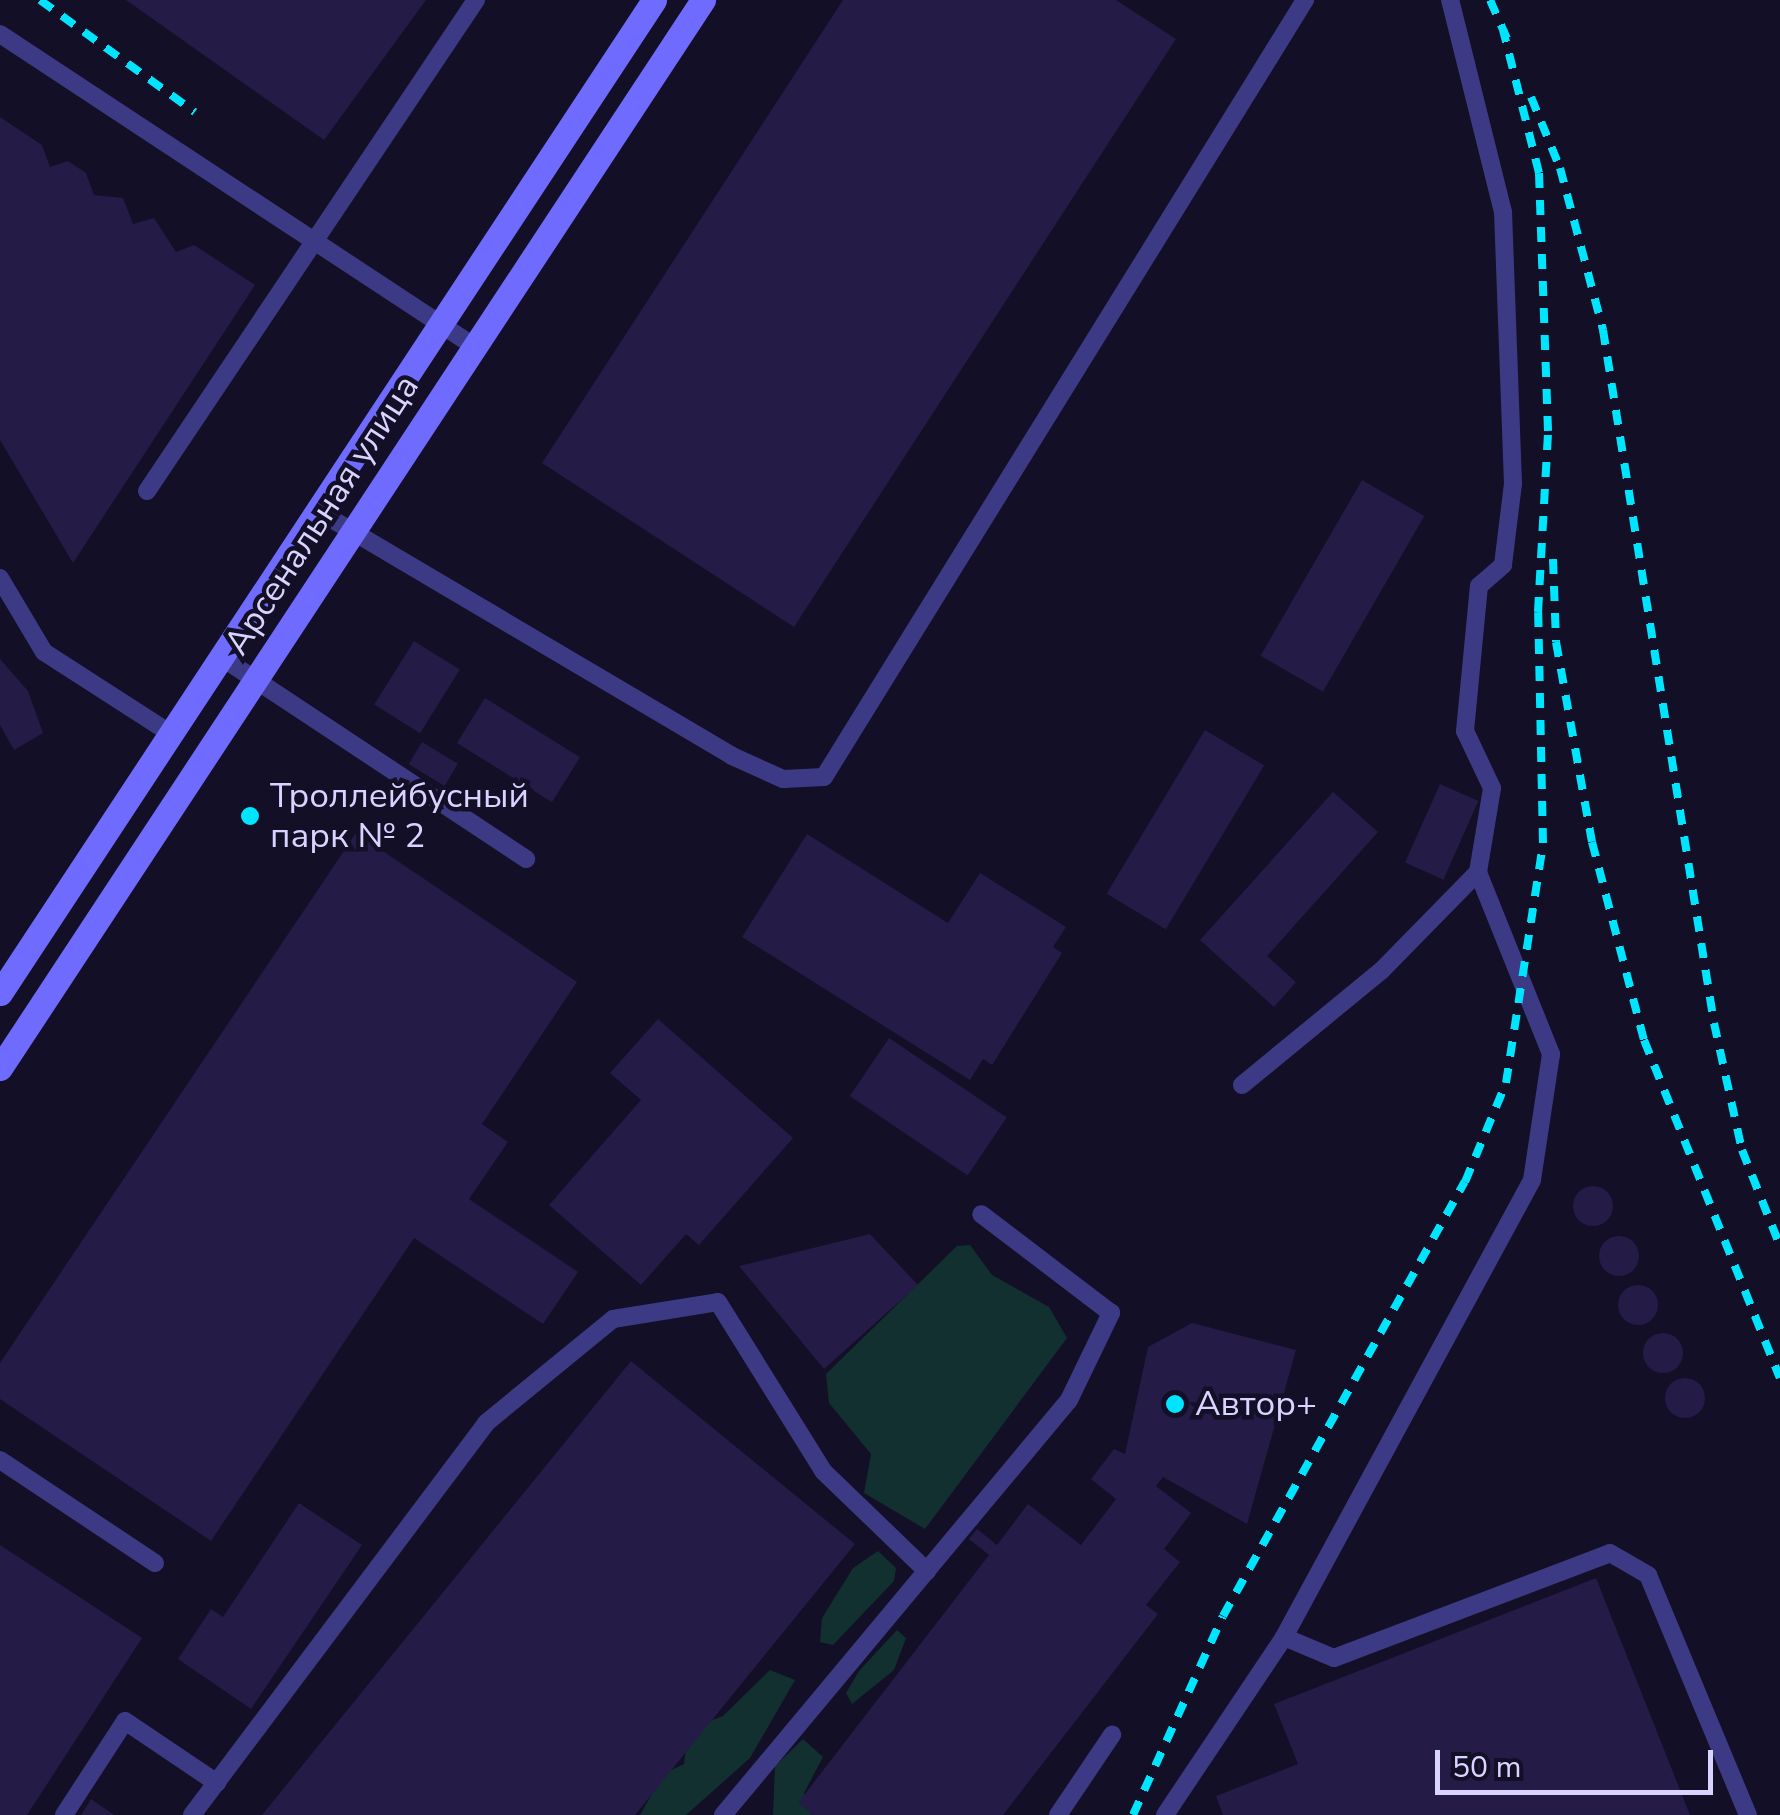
<!DOCTYPE html>
<html>
<head>
<meta charset="utf-8">
<style>
	body { margin:0 }
	#map { position:relative; width:1780px; height:1815px; overflow:hidden; background:#130f26; font-family:"Nunito Sans",sans-serif }
	div>[style] { position:absolute }
	[style*='--x'] { left:calc(var(--x)*1px); top:calc(var(--y)*1px); width:calc(var(--w)*1px); rotate:calc(var(--a)*1deg) }
	.green>* { inset:0; background:#12302f }
	.building>* { inset:0; background:#241b47; transform-origin:0 0 }
	.round { border-radius:50% }
	.lane>* { height:18px; margin:-9px; padding:0 9px; transform-origin:9px; border-radius:9px; background:#3d3a85 }
	.secondary>* { height:25px; margin:-12.5px; padding:0 12.5px; transform-origin:12.5px; border-radius:12.5px; background:#6f6bff }
	.rail>* { height:8px; margin-top:-4px; transform-origin:0; background:repeating-linear-gradient(90deg,#00e5ff 0 15px,transparent 0 27px) }
	.dots>* { width:28px; height:28px; translate:-50% -50%; box-sizing:border-box; border:5px solid #130f26; border-radius:50% }
	span { translate:-50% -50%; white-space:nowrap; text-align:center; line-height:1.15; -webkit-text-stroke:9px #130f26; paint-order:stroke }
	.street-label { font-size:35px; color:#d9d4ff }
	.poi-label { font-size:35px; color:#d9d4ff }
	.left { translate:0 -50%; text-align:left }
	.scale { position:absolute; left:1435px; top:1750px; width:278px; height:45px; box-sizing:border-box; border:5px solid #d9d4ff; border-top:0; padding-left:12px; font-size:30px; line-height:35px; white-space:nowrap; color:#d9d4ff; -webkit-text-stroke:8px #130f26; paint-order:stroke }
</style>
</head>
<body>
<div id="map">
	<div class="green">
		<div style="clip-path:polygon(970px 1245px,992px 1275px,1049px 1307px,1067px 1338px,925px 1529px,864px 1493px,871px 1454px,829px 1403px,826px 1374px,957px 1246px)"></div>
		<div style="clip-path:polygon(878px 1551px,896px 1568px,894px 1581px,833px 1645px,820px 1642px,822px 1618px,853px 1568px)"></div>
		<div style="clip-path:polygon(897px 1630px,906px 1638px,894px 1670px,852px 1704px,846px 1693px,859px 1671px)"></div>
		<div style="clip-path:polygon(770px 1670px,795px 1680px,750px 1758px,686px 1815px,640px 1815px,663px 1774px,684px 1764px,688px 1729px,723px 1716px)"></div>
		<div style="clip-path:polygon(803px 1739px,823px 1757px,804px 1793px,812px 1815px,773px 1815px,775px 1766px)"></div>
	</div>
	<div class="building">
		<div style="clip-path:polygon(126px 0,426px 0,324px 140px)"></div>
		<div style="clip-path:polygon(843px 0,1116px 0,1176px 39px,794px 627px,542px 463px)"></div>
		<div style="clip-path:polygon(0 117px,42px 145px,50px 167px,68px 161px,86px 173px,94px 195px,123px 198px,133px 224px,154px 218px,176px 252px,194px 245px,255px 285px,73px 563px,0 440px)"></div>
		<div style="left:1362px;top:480px;width:72px;height:203px;rotate:30deg"></div>
		<div style="left:414px;top:641px;width:54px;height:75px;rotate:32deg"></div>
		<div style="clip-path:polygon(0 659px,28px 691px,43px 733px,14px 750px,0 725px)"></div>
		<div style="left:485px;top:698px;width:112px;height:53px;rotate:32deg"></div>
		<div style="left:1205px;top:730px;width:69px;height:191px;rotate:31deg"></div>
		<div style="left:422px;top:742px;width:42px;height:26px;rotate:31deg"></div>
		<div style="left:1440px;top:784px;width:42px;height:86px;rotate:24deg"></div>
		<div style="clip-path:polygon(1333px 792px,1378px 832px,1267px 956px,1296px 982px,1274px 1007px,1200px 940px)"></div>
		<div style="clip-path:polygon(356px 833px,577px 982px,482px 1124px,508px 1142px,469px 1199px,578px 1272px,543px 1324px,414px 1238px,211px 1541px,0 1399px,0 1363px)"></div>
		<div style="clip-path:polygon(807px 834px,948px 923px,980px 873px,1066px 927px,1053px 947px,1062px 953px,992px 1065px,983px 1059px,970px 1080px,742px 937px)"></div>
		<div style="clip-path:polygon(658px 1019px,793px 1138px,699px 1245px,686px 1234px,641px 1285px,549px 1205px,641px 1100px,610px 1073px)"></div>
		<div style="left:889px;top:1038px;width:142px;height:70px;rotate:34deg"></div>
		<div class="round" style="left:1573px;top:1186px;width:40px;height:40px"></div>
		<div style="clip-path:polygon(870px 1234px,918px 1285px,824px 1369px,739px 1266px)"></div>
		<div class="round" style="left:1599px;top:1236px;width:40px;height:40px"></div>
		<div class="round" style="left:1618px;top:1285px;width:40px;height:40px"></div>
		<div style="clip-path:polygon(1192px 1323px,1296px 1350px,1247px 1524px,1163px 1477px,1156px 1486px,1191px 1513px,1164px 1549px,1180px 1562px,1146px 1605px,1158px 1614px,1003px 1815px,813px 1815px,798px 1803px,989px 1555px,969px 1539px,977px 1529px,997px 1545px,1028px 1504px,1081px 1545px,1116px 1499px,1091px 1479px,1114px 1449px,1125px 1454px,1148px 1347px)"></div>
		<div class="round" style="left:1643px;top:1333px;width:40px;height:40px"></div>
		<div style="clip-path:polygon(631px 1361px,855px 1544px,635px 1815px,262px 1815px)"></div>
		<div class="round" style="left:1665px;top:1378px;width:40px;height:40px"></div>
		<div style="clip-path:polygon(299px 1503px,362px 1545px,251px 1709px,178px 1659px,211px 1609px,223px 1617px)"></div>
		<div style="clip-path:polygon(0 1545px,142px 1638px,27px 1815px,0 1815px)"></div>
		<div style="clip-path:polygon(1596px 1578px,1690px 1815px,1223px 1815px,1216px 1796px,1298px 1764px,1274px 1704px)"></div>
		<div style="clip-path:polygon(91px 1799px,114px 1815px,81px 1815px)"></div>
	</div>
	<div class="lane">
		<div style="--x:0;--y:34;--w:569;--a:33.38"></div>
		<div style="--x:147;--y:491;--w:591;--a:-56.18"></div>
		<div style="--x:318;--y:511;--w:481;--a:30.6"></div>
		<div style="--x:732;--y:756;--w:56;--a:24.3"></div>
		<div style="--x:783;--y:779;--w:41;--a:-2.8"></div>
		<div style="--x:824;--y:777;--w:914;--a:-58.24"></div>
		<div style="--x:0;--y:578;--w:86;--a:59.3"></div>
		<div style="--x:44;--y:652;--w:151;--a:32.8"></div>
		<div style="--x:221;--y:657;--w:366;--a:33.5"></div>
		<div style="--x:1242;--y:1085;--w:180;--a:-39.4"></div>
		<div style="--x:1381;--y:971;--w:139;--a:-45.6"></div>
		<div style="--x:1478;--y:872;--w:85;--a:-80.5"></div>
		<div style="--x:1492;--y:788;--w:63;--a:-115.3"></div>
		<div style="--x:1465;--y:731;--w:146;--a:-84.5"></div>
		<div style="--x:1479;--y:586;--w:32;--a:-41"></div>
		<div style="--x:1503;--y:565;--w:82;--a:-83"></div>
		<div style="--x:1513;--y:484;--w:272;--a:-92.1"></div>
		<div style="--x:1503;--y:212;--w:219;--a:-104"></div>
		<div style="--x:0;--y:1460;--w:186;--a:33.6"></div>
		<div style="--x:1284;--y:1637;--w:54;--a:22.8"></div>
		<div style="--x:1334;--y:1658;--w:295;--a:-20.8"></div>
		<div style="--x:1610;--y:1553;--w:44;--a:30.1"></div>
		<div style="--x:1648;--y:1575;--w:260;--a:67.4"></div>
		<div style="--x:64;--y:1815;--w:112;--a:-57"></div>
		<div style="--x:125;--y:1721;--w:111;--a:34"></div>
		<div style="--x:192;--y:1815;--w:490;--a:-53.1"></div>
		<div style="--x:486;--y:1423;--w:164;--a:-39.3"></div>
		<div style="--x:613;--y:1319;--w:106;--a:-9.2"></div>
		<div style="--x:718;--y:1302;--w:200;--a:58.1"></div>
		<div style="--x:824;--y:1472;--w:143;--a:43.9"></div>
		<div style="--x:723;--y:1815;--w:540;--a:-50.18"></div>
		<div style="--x:1069;--y:1400;--w:97;--a:-64.2"></div>
		<div style="--x:1111;--y:1313;--w:163;--a:-142.7"></div>
		<div style="--x:1058;--y:1815;--w:97;--a:-56"></div>
		<div style="--x:1165;--y:1815;--w:214;--a:-56.2"></div>
		<div style="--x:1284;--y:1637;--w:520;--a:-61.51"></div>
		<div style="--x:1532;--y:1180;--w:127;--a:-81.4"></div>
		<div style="--x:1551;--y:1054;--w:196;--a:-111.9"></div>
	</div>
	<div class="secondary">
		<div style="--x:0;--y:993;--w:1189;--a:-56.63"></div>
		<div style="--x:0;--y:1068;--w:1279;--a:-56.65"></div>
	</div>
	<div class="rail">
		<div style="--x:40;--y:0;--w:191;--a:35.9"></div>
		<div style="--x:1490;--y:0;--w:45;--a:66.3"></div>
		<div style="--x:1531;--y:97;--w:77;--a:67.8"></div>
		<div style="--x:1560;--y:168;--w:168;--a:75.1"></div>
		<div style="--x:1603;--y:330;--w:702;--a:80.9"></div>
		<div style="--x:1714;--y:1023;--w:130;--a:77.6"></div>
		<div style="--x:1742;--y:1150;--w:103;--a:68.4"></div>
		<div style="--x:1553;--y:559;--w:83;--a:87.9"></div>
		<div style="--x:1556;--y:642;--w:203;--a:79.8"></div>
		<div style="--x:1592;--y:842;--w:205;--a:75.3"></div>
		<div style="--x:1644;--y:1040;--w:364;--a:68.1"></div>
		<div style="--x:1133;--y:1815;--w:218;--a:-65.7"></div>
		<div style="--x:1223;--y:1616;--w:497;--a:-60.9"></div>
		<div style="--x:1465;--y:1182;--w:107;--a:-67.5"></div>
		<div style="--x:1506;--y:1083;--w:243;--a:-81.2"></div>
		<div style="--x:1543;--y:843;--w:231;--a:-91.2"></div>
		<div style="--x:1538;--y:612;--w:181;--a:-86.8"></div>
		<div style="--x:1548;--y:431;--w:258;--a:-92"></div>
		<div style="--x:1539;--y:173;--w:147;--a:-104.1"></div>
	</div>
	<div class="dots">
		<div style="left:250px;top:816px;background:#00e5ff"></div>
		<div style="left:1175px;top:1404px;background:#00e5ff"></div>
	</div>
	<div class="street-label">
		<span style="left:322px;top:515px;rotate:-57deg">Арсенальная улица</span>
	</div>
	<div class="poi-label">
		<span class="left" style="left:270px;top:816px">Троллейбусный<br>парк № 2</span>
		<span class="left" style="left:1195px;top:1404px">Автор+</span>
	</div>
	<div class="scale">50 m</div>
</div>
</body>
</html>
